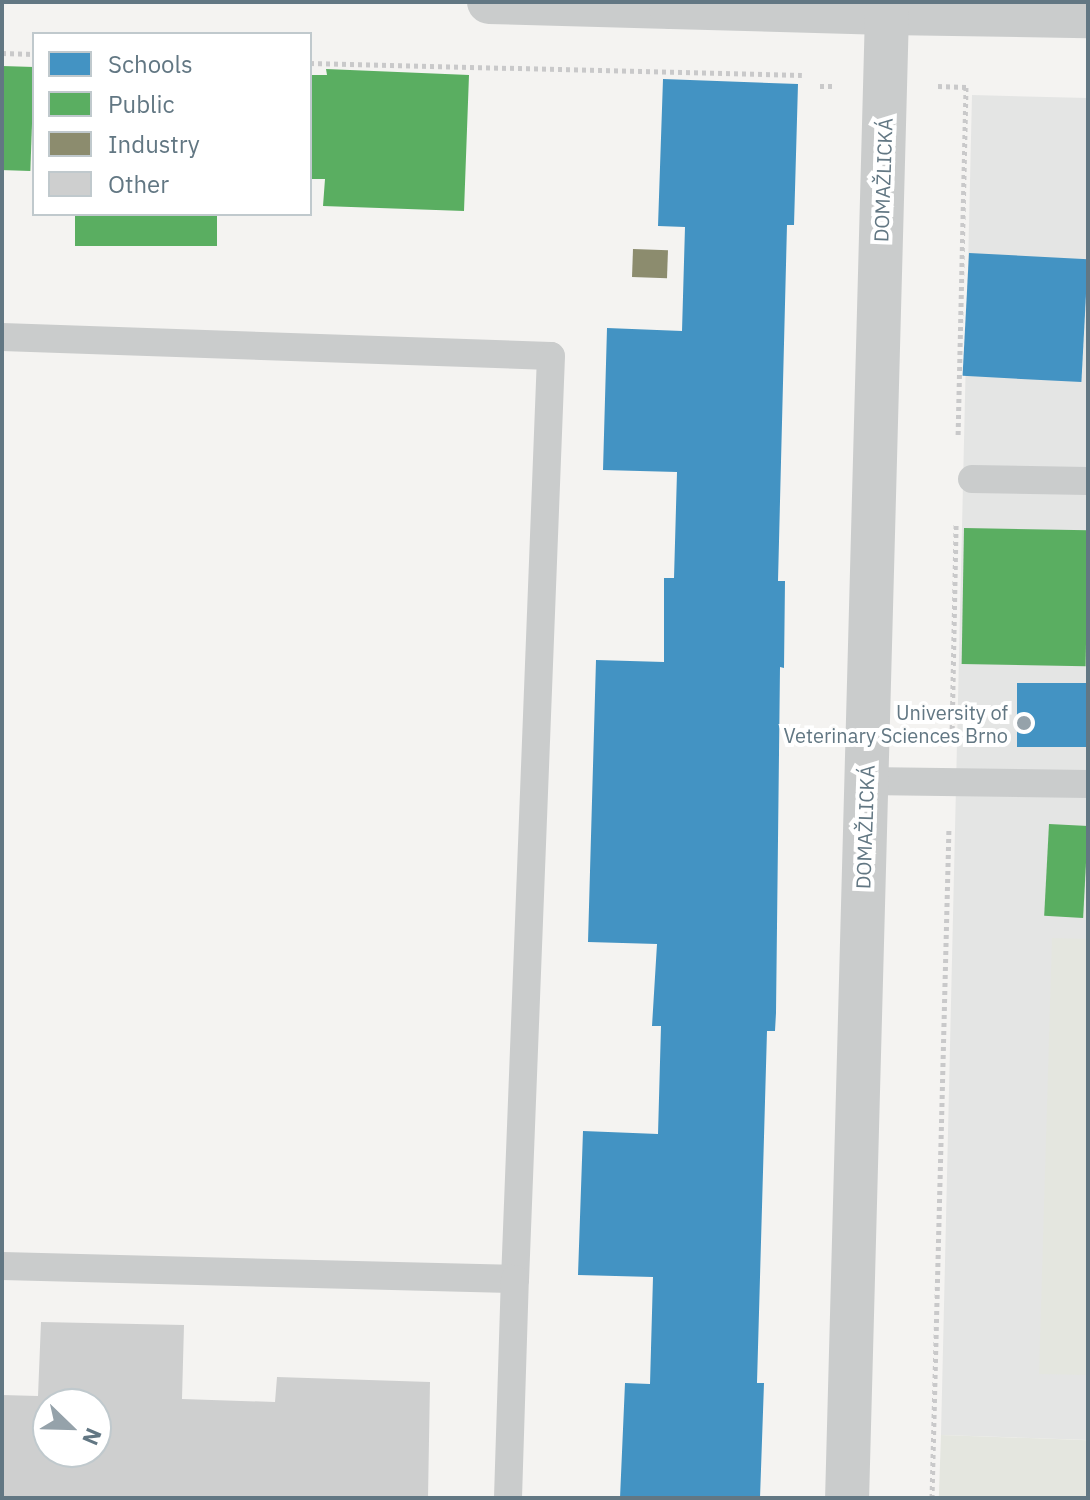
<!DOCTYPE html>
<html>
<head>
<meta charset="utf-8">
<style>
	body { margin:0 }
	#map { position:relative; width:1090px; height:1500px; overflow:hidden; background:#f4f3f1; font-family:"IBM Plex Sans",sans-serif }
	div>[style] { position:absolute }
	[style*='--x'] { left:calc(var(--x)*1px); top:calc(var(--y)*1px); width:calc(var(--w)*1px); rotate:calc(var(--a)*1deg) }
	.built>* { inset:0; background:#e4e5e4 }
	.green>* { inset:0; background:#e4e6df; transform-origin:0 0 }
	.schools>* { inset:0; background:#4393c3; transform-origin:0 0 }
	.public>* { inset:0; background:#5aae61; transform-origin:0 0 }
	.industry>* { inset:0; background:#8c8c6e; transform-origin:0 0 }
	.building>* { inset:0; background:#cecfcf }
	.path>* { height:5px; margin-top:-2.5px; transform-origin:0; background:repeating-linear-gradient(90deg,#c9c9ca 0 4px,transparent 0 8px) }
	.service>* { height:28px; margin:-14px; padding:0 14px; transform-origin:14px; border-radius:14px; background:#cacccc }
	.minor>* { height:44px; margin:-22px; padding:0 22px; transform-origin:22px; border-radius:22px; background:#cacccc }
	.tertiary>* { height:44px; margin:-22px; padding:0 22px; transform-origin:22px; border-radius:22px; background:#cacccc }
	.dots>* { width:22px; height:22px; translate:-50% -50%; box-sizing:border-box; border:4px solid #fff; border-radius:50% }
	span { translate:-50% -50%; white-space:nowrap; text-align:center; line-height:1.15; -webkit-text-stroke:8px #fff; paint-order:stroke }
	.street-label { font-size:20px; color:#627783 }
	.poi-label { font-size:20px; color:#627783 }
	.right { translate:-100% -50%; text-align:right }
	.frame { position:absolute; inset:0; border:4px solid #627783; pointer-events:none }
	.legend { position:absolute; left:32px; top:32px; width:280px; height:184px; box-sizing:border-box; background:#fff; border:2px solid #c0c9cd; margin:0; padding:10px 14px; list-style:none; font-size:24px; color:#627783 }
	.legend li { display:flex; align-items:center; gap:16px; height:40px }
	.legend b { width:40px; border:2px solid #c0c9cd }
	.north { position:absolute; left:32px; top:1388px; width:80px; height:80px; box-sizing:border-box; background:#fff; border:2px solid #c0c9cd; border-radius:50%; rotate:113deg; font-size:22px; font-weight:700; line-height:32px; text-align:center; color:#627783 }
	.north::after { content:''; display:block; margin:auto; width:28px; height:36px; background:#95a2aa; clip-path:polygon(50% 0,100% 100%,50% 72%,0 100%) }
</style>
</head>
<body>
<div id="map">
	<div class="built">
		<div style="clip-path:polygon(972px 95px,1088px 98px,1088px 1440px,941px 1435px)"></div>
	</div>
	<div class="green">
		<div style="clip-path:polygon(1052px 938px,1088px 939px,1088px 1375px,1039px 1374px)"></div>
		<div style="left:941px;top:1435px;width:147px;height:63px;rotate:2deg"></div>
	</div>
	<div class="schools">
		<div style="clip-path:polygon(663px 79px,798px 84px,794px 225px,787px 225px,778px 581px,785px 581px,784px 668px,780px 667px,776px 1013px,775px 1031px,767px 1031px,757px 1383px,764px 1383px,760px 1498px,620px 1498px,625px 1383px,650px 1384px,653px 1277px,578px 1275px,583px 1131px,658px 1134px,661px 1026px,652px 1026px,657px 944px,588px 942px,596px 660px,664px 662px,664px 578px,674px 578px,677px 472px,603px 470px,607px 328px,682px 331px,685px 227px,658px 226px)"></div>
		<div style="left:969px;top:253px;width:119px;height:123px;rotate:3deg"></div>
		<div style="left:1017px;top:683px;width:71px;height:64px"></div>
	</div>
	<div class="public">
		<div style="left:2px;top:66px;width:32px;height:104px;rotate:2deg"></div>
		<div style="clip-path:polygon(326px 69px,469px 75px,464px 211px,323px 206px,325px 179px,310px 179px,310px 75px,327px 75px)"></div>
		<div style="left:75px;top:214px;width:142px;height:32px"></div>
		<div style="left:964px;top:528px;width:124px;height:136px;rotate:1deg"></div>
		<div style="left:1049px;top:824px;width:39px;height:92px;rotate:3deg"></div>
	</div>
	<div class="industry">
		<div style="left:633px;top:249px;width:35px;height:28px;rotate:2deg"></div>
	</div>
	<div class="building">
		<div style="clip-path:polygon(evenodd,41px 1322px,184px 1325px,182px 1399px,275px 1402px,277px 1377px,430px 1382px,428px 1498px,2px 1498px,2px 1395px,38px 1396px,41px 1322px,48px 1404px,96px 1404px,96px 1452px,48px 1452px,48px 1404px)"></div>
	</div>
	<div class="path">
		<div style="--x:2;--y:53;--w:32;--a:2"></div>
		<div style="--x:310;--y:63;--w:492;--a:1.4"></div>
		<div style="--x:820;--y:86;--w:12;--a:0"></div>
		<div style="--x:938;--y:86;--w:28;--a:2"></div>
		<div style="--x:966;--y:87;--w:350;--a:91.3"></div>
		<div style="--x:952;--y:737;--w:214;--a:-88.9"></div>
		<div style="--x:932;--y:1498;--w:671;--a:-88.55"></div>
	</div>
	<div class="service">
		<div style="--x:2;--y:337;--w:549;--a:1.98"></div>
		<div style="--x:551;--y:356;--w:924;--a:92.23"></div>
		<div style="--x:515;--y:1279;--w:513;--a:-178.55"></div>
		<div style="--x:972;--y:479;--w:116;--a:1"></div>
		<div style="--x:866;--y:781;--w:222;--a:0.8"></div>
		<div style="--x:508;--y:1498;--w:219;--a:-88.2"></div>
	</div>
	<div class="minor">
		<div style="--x:489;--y:2;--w:182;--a:1.6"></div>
		<div style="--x:887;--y:13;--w:201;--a:0.9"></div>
	</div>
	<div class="tertiary">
		<div style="--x:671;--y:2;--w:5;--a:90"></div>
		<div style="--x:671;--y:7;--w:216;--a:1.6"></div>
		<div style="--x:887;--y:13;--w:1486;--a:91.54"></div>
	</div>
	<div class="dots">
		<div style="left:1024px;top:723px;background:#95a2aa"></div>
	</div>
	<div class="street-label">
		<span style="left:883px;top:180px;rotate:-88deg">DOMAŽLICKÁ</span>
		<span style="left:865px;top:827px;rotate:-88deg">DOMAŽLICKÁ</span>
	</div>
	<div class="poi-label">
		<span class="right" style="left:1008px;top:724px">University of<br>Veterinary Sciences Brno</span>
	</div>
	<div class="frame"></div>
	<ul class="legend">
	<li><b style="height:22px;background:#4393c3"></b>Schools</li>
	<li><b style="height:22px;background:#5aae61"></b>Public</li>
	<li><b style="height:22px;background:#8c8c6e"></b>Industry</li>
	<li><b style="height:22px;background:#cecfcf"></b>Other</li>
	</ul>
	<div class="north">N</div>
</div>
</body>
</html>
